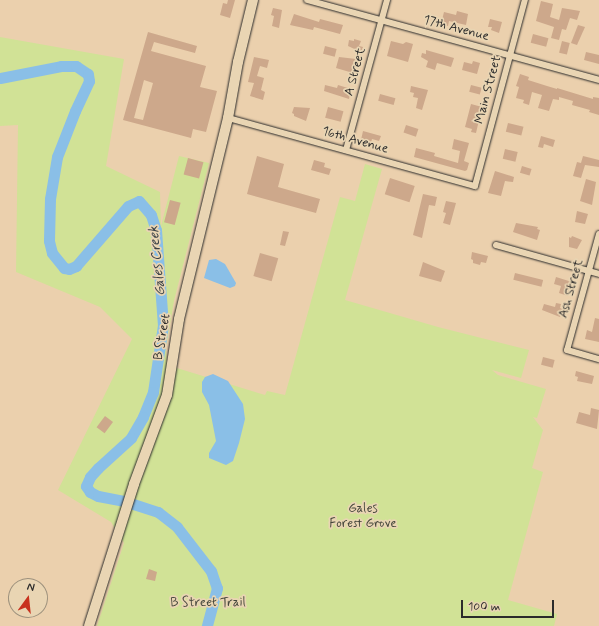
<!DOCTYPE html>
<html>
<head>
<meta charset="utf-8">
<style>
	body { margin:0 }
	#map { position:relative; width:599px; height:626px; overflow:hidden; background:#ebd0ad; font-family:Mynerve,sans-serif }
	div>[style] { position:absolute }
	[style*='--x'] { left:calc(var(--x)*1px); top:calc(var(--y)*1px); width:calc(var(--w)*1px); rotate:calc(var(--a)*1deg) }
	.green>* { inset:0; background:#d1e296 }
	.water>* { inset:0; background:#8abfe7 }
	.river>* { height:11px; margin:-5.5px; padding:0 5.5px; transform-origin:5.5px; border-radius:5.5px; background:#8abfe7 }
	.building>* { inset:0; background:#cda88b; transform-origin:0 0 }
	.roads { filter:drop-shadow(0 0 1px #2b2b2b) drop-shadow(0 0 1px #2b2b2b) }
	.street>* { height:6px; margin:-3px; padding:0 3px; transform-origin:3px; border-radius:3px; background:#e9d5b3 }
	.primary>* { height:10px; margin:-5px; padding:0 5px; transform-origin:5px; border-radius:5px; background:#e9d5b3 }
	span { translate:-50% -50%; white-space:nowrap; text-align:center; line-height:1.15; -webkit-text-stroke:3.5px #e9d5b3; paint-order:stroke }
	.street-label { font-size:13px; color:#2b2b2b }
	.park-label { font-size:13px; color:#44463b }
	.water-label { font-size:14px; color:#394147; font-style:italic }
	.north { position:absolute; left:8px; top:578px; width:40px; height:40px; box-sizing:border-box; background:#e9d5b3; border:1px solid #9d917d; border-radius:50%; rotate:15deg; font-size:11px; font-weight:700; line-height:16px; text-align:center; color:#2b2b2b }
	.north::after { content:''; display:block; margin:auto; width:14px; height:18px; background:#c8321e; clip-path:polygon(50% 0,100% 100%,50% 72%,0 100%) }
	.scale { position:absolute; left:461px; top:600px; width:93px; height:18px; box-sizing:border-box; border:2px solid #2b2b2b; border-top:0; padding-left:5px; font-size:12px; line-height:14px; white-space:nowrap; color:#2b2b2b; -webkit-text-stroke:3px #e9d5b3; paint-order:stroke }
</style>
</head>
<body>
<div id="map">
	<div class="green">
		<div style="clip-path:polygon(0 37px,124px 59px,106px 166px,160px 192px,161px 226px,179px 156px,209px 163px,174px 301px,166px 348px,167px 365px,265px 395px,267px 391px,285px 395px,340px 197px,355px 201px,365px 164px,382px 169px,345px 300px,438px 327px,529px 350px,521px 378px,492px 370px,498px 375px,546px 389px,537px 418px,533px 417px,543px 430px,532px 468px,543px 472px,508px 600px,557px 614px,554px 626px,97px 626px,124px 543px,111px 522px,58px 490px,132px 339px,100px 307px,16px 272px,18px 125px,0 126px)"></div>
	</div>
	<div class="water">
		<div style="clip-path:polygon(216px 259px,225px 264px,236px 283px,235px 286px,230px 288px,204px 278px,209px 260px)"></div>
		<div style="clip-path:polygon(213px 374px,228px 381px,243px 404px,245px 419px,239px 443px,233px 461px,226px 465px,209px 458px,209px 453px,216px 441px,209px 405px,202px 392px,202px 382px,205px 377px)"></div>
	</div>
	<div class="river">
		<div style="--x:0;--y:78;--w:62;--a:-11.1"></div>
		<div style="--x:61;--y:66;--w:15;--a:0"></div>
		<div style="--x:76;--y:66;--w:14;--a:34"></div>
		<div style="--x:88;--y:74;--w:7;--a:82"></div>
		<div style="--x:89;--y:81;--w:33;--a:115"></div>
		<div style="--x:75;--y:111;--w:49;--a:111.4"></div>
		<div style="--x:57;--y:157;--w:43;--a:99.5"></div>
		<div style="--x:50;--y:199;--w:42;--a:91.4"></div>
		<div style="--x:49;--y:241;--w:12;--a:76"></div>
		<div style="--x:52;--y:253;--w:19;--a:51"></div>
		<div style="--x:64;--y:268;--w:5;--a:11"></div>
		<div style="--x:69;--y:269;--w:8;--a:-23"></div>
		<div style="--x:76;--y:266;--w:79;--a:-49.1"></div>
		<div style="--x:128;--y:206;--w:12;--a:-24"></div>
		<div style="--x:139;--y:201;--w:18;--a:49"></div>
		<div style="--x:151;--y:215;--w:16;--a:72"></div>
		<div style="--x:156;--y:230;--w:95;--a:85.8"></div>
		<div style="--x:163;--y:325;--w:68;--a:98.5"></div>
		<div style="--x:153;--y:392;--w:27;--a:112"></div>
		<div style="--x:143;--y:417;--w:24;--a:120"></div>
		<div style="--x:131;--y:438;--w:45;--a:137.7"></div>
		<div style="--x:98;--y:468;--w:12;--a:132"></div>
		<div style="--x:90;--y:477;--w:10;--a:114"></div>
		<div style="--x:86;--y:486;--w:7;--a:56"></div>
		<div style="--x:90;--y:492;--w:9;--a:27"></div>
		<div style="--x:98;--y:496;--w:26;--a:11"></div>
		<div style="--x:124;--y:501;--w:36;--a:18"></div>
		<div style="--x:158;--y:512;--w:24;--a:38"></div>
		<div style="--x:177;--y:527;--w:56;--a:52.3"></div>
		<div style="--x:211;--y:571;--w:18;--a:71"></div>
		<div style="--x:217;--y:588;--w:39;--a:105"></div>
	</div>
	<div class="building">
		<div style="clip-path:polygon(228px 0,235px 0,230px 18px,220px 15px,223px 3px,227px 4px)"></div>
		<div style="clip-path:polygon(541px 1px,553px 4px,550px 17px,559px 20px,562px 8px,580px 11px,577px 20px,570px 18px,566px 30px,562px 29px,559px 40px,551px 38px,554px 27px,536px 21px)"></div>
		<div style="clip-path:polygon(273px 8px,282px 10px,279px 28px,272px 26px,274px 16px,271px 15px)"></div>
		<div style="clip-path:polygon(457px 11px,468px 14px,466px 25px,449px 21px,448px 26px,441px 24px,444px 12px,456px 15px)"></div>
		<div style="clip-path:polygon(294px 14px,319px 22px,320px 19px,343px 25px,340px 34px,314px 27px,313px 30px,290px 25px)"></div>
		<div style="clip-path:polygon(490px 19px,502px 22px,499px 33px,491px 30px,492px 27px,488px 27px)"></div>
		<div style="clip-path:polygon(578px 25px,585px 27px,577px 45px,571px 43px)"></div>
		<div style="clip-path:polygon(evenodd,148px 32px,197px 46px,195px 53px,154px 42px,151px 51px,206px 66px,200px 87px,217px 91px,206px 132px,193px 129px,191px 138px,123px 120px,148px 32px,144px 80px,153px 83px,143px 120px,134px 118px,144px 80px)"></div>
		<div style="left:533px;top:34px;width:16px;height:9px;rotate:15deg"></div>
		<div style="clip-path:polygon(354px 39px,361px 41px,359px 46px,363px 47px,361px 52px,348px 46px,349px 40px,354px 41px)"></div>
		<div style="clip-path:polygon(391px 41px,403px 44px,406px 42px,413px 44px,408px 62px,387px 56px)"></div>
		<div style="left:562px;top:41px;width:8px;height:12px;rotate:14deg"></div>
		<div style="left:325px;top:46px;width:12px;height:8px;rotate:14deg"></div>
		<div style="clip-path:polygon(426px 50px,454px 58px,451px 67px,437px 63px,435px 70px,426px 67px,428px 61px,421px 57px,422px 53px,426px 54px)"></div>
		<div style="clip-path:polygon(586px 52px,599px 55px,599px 64px,584px 60px)"></div>
		<div style="clip-path:polygon(254px 57px,269px 60px,267px 68px,260px 66px,257px 76px,264px 78px,261px 90px,265px 92px,263px 100px,250px 96px,254px 83px,248px 82px)"></div>
		<div style="clip-path:polygon(339px 57px,356px 59px,353px 73px,336px 68px)"></div>
		<div style="clip-path:polygon(473px 61px,480px 63px,477px 74px,462px 70px,464px 62px,472px 64px)"></div>
		<div style="clip-path:polygon(520px 74px,529px 77px,528px 80px,547px 86px,557px 89px,557px 88px,593px 99px,593px 97px,599px 98px,599px 115px,589px 112px,590px 110px,572px 105px,573px 101px,559px 97px,559px 100px,553px 99px,549px 111px,538px 108px,542px 95px,532px 92px,529px 105px,523px 103px,524px 100px,516px 98px,519px 87px,516px 86px)"></div>
		<div style="clip-path:polygon(325px 85px,337px 88px,338px 85px,351px 89px,349px 99px,324px 91px)"></div>
		<div style="left:471px;top:85px;width:11px;height:7px;rotate:15deg"></div>
		<div style="clip-path:polygon(411px 86px,428px 90px,422px 110px,416px 108px,418px 98px,413px 97px,414px 93px,410px 92px)"></div>
		<div style="left:380px;top:94px;width:16px;height:7px;rotate:15deg"></div>
		<div style="clip-path:polygon(471px 104px,482px 107px,476px 133px,471px 132px,472px 129px,465px 127px)"></div>
		<div style="clip-path:polygon(294px 107px,310px 108px,306px 121px,294px 116px,294px 114px,292px 113px)"></div>
		<div style="left:328px;top:107px;width:16px;height:11px;rotate:15deg"></div>
		<div style="left:508px;top:123px;width:16px;height:9px;rotate:14deg"></div>
		<div style="left:406px;top:125px;width:13px;height:8px;rotate:18deg"></div>
		<div style="clip-path:polygon(363px 131px,381px 136px,379px 141px,372px 139px,371px 143px,361px 140px)"></div>
		<div style="clip-path:polygon(541px 136px,555px 140px,553px 147px,544px 144px,543px 148px,538px 147px)"></div>
		<div style="clip-path:polygon(454px 139px,469px 143px,464px 161px,469px 163px,467px 170px,465px 171px,414px 157px,416px 148px,435px 153px,434px 156px,458px 163px,460px 151px,452px 149px)"></div>
		<div style="left:505px;top:149px;width:13px;height:10px;rotate:13deg"></div>
		<div style="clip-path:polygon(257px 156px,284px 164px,278px 187px,320px 199px,316px 213px,247px 194px)"></div>
		<div style="clip-path:polygon(583px 156px,599px 160px,599px 167px,585px 165px,581px 178px,573px 176px,577px 162px,581px 163px)"></div>
		<div style="left:188px;top:158px;width:16px;height:17px;rotate:15deg"></div>
		<div style="clip-path:polygon(314px 160px,325px 163px,324px 167px,331px 169px,329px 175px,311px 170px)"></div>
		<div style="left:522px;top:166px;width:10px;height:7px;rotate:17deg"></div>
		<div style="clip-path:polygon(495px 171px,514px 177px,513px 182px,505px 181px,501px 196px,488px 193px)"></div>
		<div style="left:390px;top:178px;width:26px;height:17px;rotate:18deg"></div>
		<div style="clip-path:polygon(586px 179px,596px 182px,592px 205px,580px 201px)"></div>
		<div style="clip-path:polygon(423px 194px,437px 197px,435px 206px,429px 205px,422px 238px,413px 235px)"></div>
		<div style="left:170px;top:200px;width:11px;height:23px;rotate:15deg"></div>
		<div style="clip-path:polygon(446px 201px,456px 203px,450px 225px,443px 223px,446px 213px,443px 212px)"></div>
		<div style="clip-path:polygon(577px 211px,588px 214px,585px 224px,575px 222px)"></div>
		<div style="clip-path:polygon(516px 223px,538px 227px,537px 229px,540px 230px,537px 240px,513px 232px)"></div>
		<div style="clip-path:polygon(283px 231px,289px 232px,285px 246px,280px 245px)"></div>
		<div style="clip-path:polygon(572px 236px,582px 240px,577px 249px,569px 247px,569px 237px,571px 238px)"></div>
		<div style="clip-path:polygon(472px 252px,488px 256px,486px 263px,481px 262px,480px 265px,473px 263px,473px 260px,471px 259px)"></div>
		<div style="left:260px;top:253px;width:19px;height:24px;rotate:16deg"></div>
		<div style="clip-path:polygon(423px 262px,445px 271px,441px 282px,419px 276px)"></div>
		<div style="left:515px;top:273px;width:29px;height:7px;rotate:14deg"></div>
		<div style="clip-path:polygon(556px 277px,572px 282px,568px 296px,559px 293px,561px 286px,554px 284px)"></div>
		<div style="clip-path:polygon(556px 303px,561px 304px,560px 308px,563px 309px,560px 317px,542px 310px,544px 304px,555px 307px)"></div>
		<div style="clip-path:polygon(595px 318px,599px 319px,599px 342px,585px 339px,587px 330px,592px 332px)"></div>
		<div style="left:543px;top:357px;width:12px;height:8px;rotate:14deg"></div>
		<div style="clip-path:polygon(576px 371px,594px 376px,592px 384px,577px 381px,578px 377px,575px 376px)"></div>
		<div style="clip-path:polygon(591px 408px,599px 410px,597px 429px,576px 423px,579px 412px,590px 415px)"></div>
		<div style="left:105px;top:416px;width:10px;height:14px;rotate:37deg"></div>
		<div style="clip-path:polygon(149px 569px,157px 572px,155px 581px,146px 579px)"></div>
	</div>
	<div class="roads">
		<div class="street">
			<div style="--x:307;--y:0;--w:303;--a:15.3"></div>
			<div style="--x:228;--y:118;--w:256;--a:15.4"></div>
			<div style="--x:475;--y:186;--w:193;--a:-75"></div>
			<div style="--x:346;--y:150;--w:156;--a:-74.7"></div>
			<div style="--x:599;--y:234;--w:120;--a:105.4"></div>
			<div style="--x:567;--y:350;--w:33;--a:16"></div>
			<div style="--x:496;--y:245;--w:107;--a:15.7"></div>
		</div>
		<div class="primary">
			<div style="--x:89;--y:626;--w:149;--a:-72.4"></div>
			<div style="--x:134;--y:484;--w:95;--a:-69.7"></div>
			<div style="--x:167;--y:395;--w:77;--a:-81"></div>
			<div style="--x:179;--y:319;--w:207;--a:-76.3"></div>
			<div style="--x:228;--y:118;--w:57;--a:-79.9"></div>
			<div style="--x:238;--y:62;--w:64;--a:-76.4"></div>
		</div>
	</div>
	<div class="street-label">
		<span style="left:456px;top:29px;rotate:15deg">17th Avenue</span>
		<span style="left:356px;top:72px;rotate:-75deg">A Street</span>
		<span style="left:489px;top:90px;rotate:-75deg">Main Street</span>
		<span style="left:355px;top:141px;rotate:16deg">16th Avenue</span>
		<span style="left:572px;top:289px;rotate:-74deg">Ash Street</span>
		<span style="left:163px;top:337px;rotate:-80deg">B Street</span>
	</div>
	<div class="park-label">
		<span style="left:363px;top:517px">Gales<br>Forest Grove</span>
		<span style="left:208px;top:603px">B Street Trail</span>
	</div>
	<div class="water-label">
		<span style="left:157px;top:261px;rotate:-96deg">Gales Creek</span>
	</div>
	<div class="north">N</div>
	<div class="scale">100 m</div>
</div>
</body>
</html>
